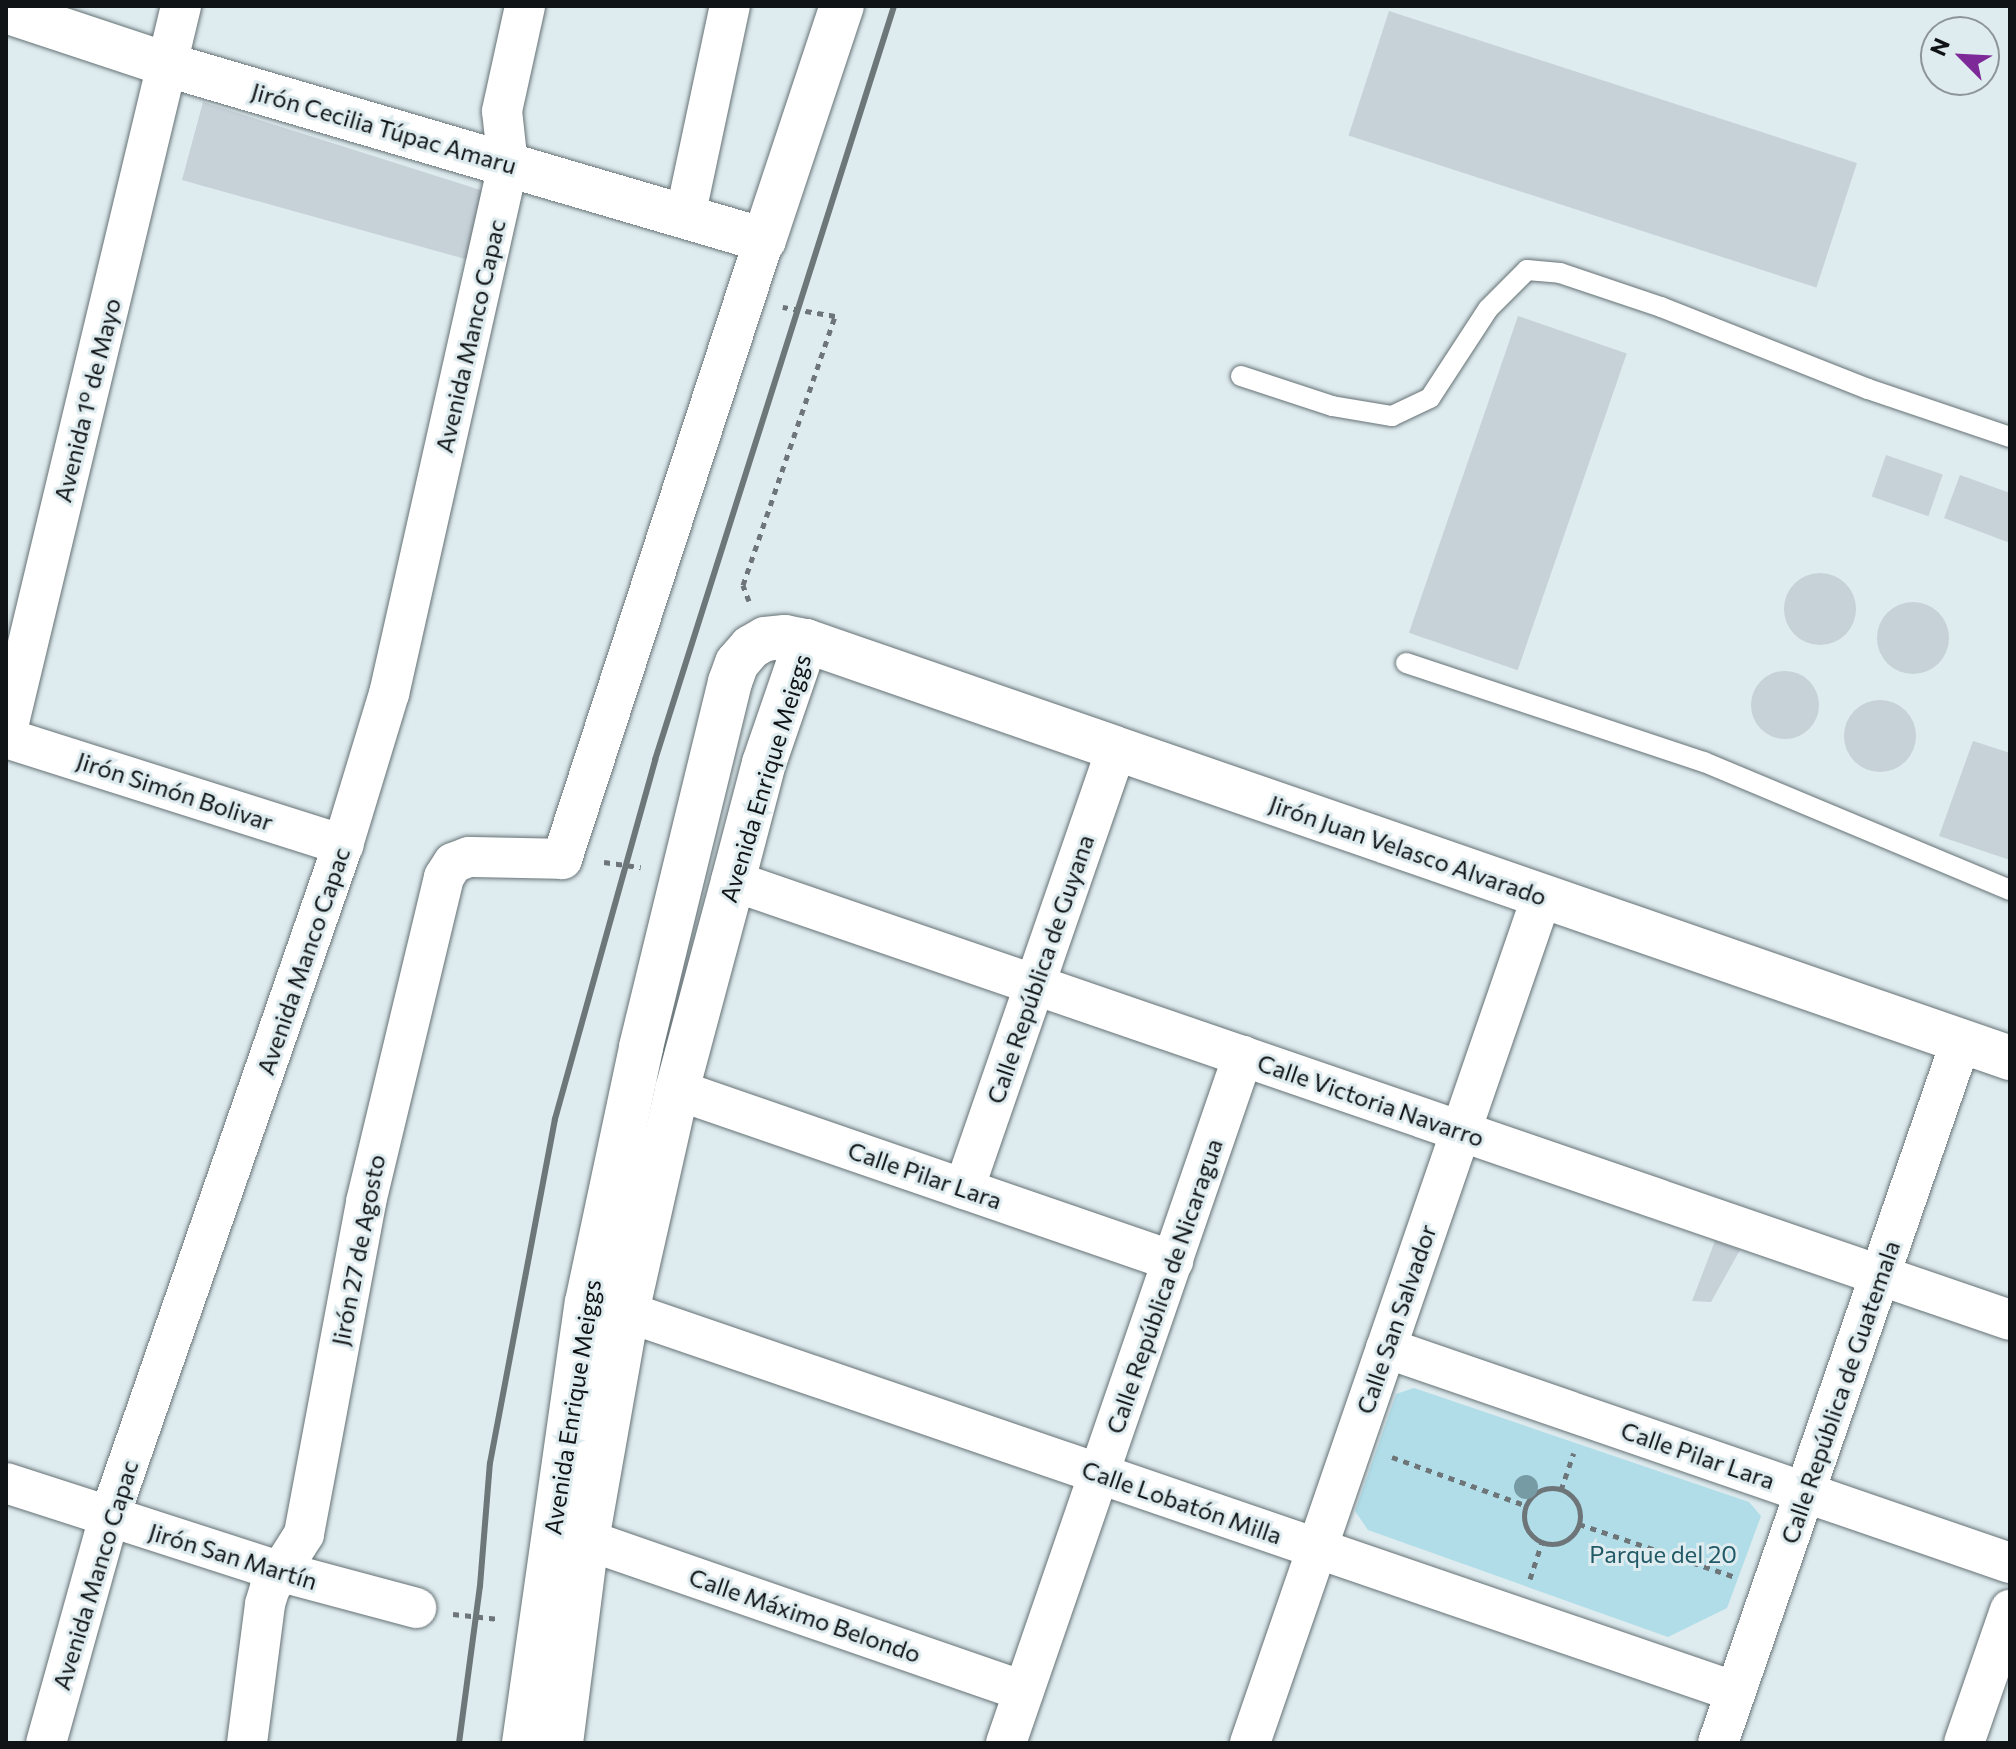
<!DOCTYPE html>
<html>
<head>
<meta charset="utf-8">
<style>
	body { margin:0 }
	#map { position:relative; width:2016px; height:1749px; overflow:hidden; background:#deebef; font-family:Commissioner,sans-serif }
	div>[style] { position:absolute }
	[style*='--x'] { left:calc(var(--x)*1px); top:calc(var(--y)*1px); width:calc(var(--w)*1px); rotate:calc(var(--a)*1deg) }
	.green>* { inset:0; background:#b0dde8 }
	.building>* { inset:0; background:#c6d1d8; transform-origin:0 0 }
	.round { border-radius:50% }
	.path>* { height:5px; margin-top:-2.5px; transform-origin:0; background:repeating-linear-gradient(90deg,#6d7578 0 6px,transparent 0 12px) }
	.path>.ring { margin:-2.5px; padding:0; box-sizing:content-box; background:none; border:5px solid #6d7578; border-radius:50% }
	.roads { filter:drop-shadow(0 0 2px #667275) drop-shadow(0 0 2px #667275) }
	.service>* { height:20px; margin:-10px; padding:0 10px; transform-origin:10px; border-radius:10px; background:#fff }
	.minor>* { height:40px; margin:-20px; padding:0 20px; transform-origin:20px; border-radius:20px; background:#fff }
	.tertiary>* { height:44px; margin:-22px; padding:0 22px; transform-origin:22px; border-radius:22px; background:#fff }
	.rail>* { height:6px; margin:-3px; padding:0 3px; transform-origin:3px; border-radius:3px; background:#6d7678 }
	.trees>* { width:24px; height:24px; margin:-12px; border-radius:50%; background:#769ba4 }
	span { translate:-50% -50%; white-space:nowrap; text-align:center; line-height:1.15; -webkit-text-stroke:6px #deebef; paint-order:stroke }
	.street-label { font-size:24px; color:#101416 }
	.park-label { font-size:24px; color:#215a66 }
	.frame { position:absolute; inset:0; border:8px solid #101416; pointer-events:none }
	.north { position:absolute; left:1920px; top:16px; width:80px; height:80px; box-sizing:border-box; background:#deebef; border:2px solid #8c9598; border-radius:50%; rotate:294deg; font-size:22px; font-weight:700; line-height:32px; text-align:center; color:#101416 }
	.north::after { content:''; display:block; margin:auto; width:28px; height:36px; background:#7d2998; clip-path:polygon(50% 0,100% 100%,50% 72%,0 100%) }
</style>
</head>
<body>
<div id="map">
	<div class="green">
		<div style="clip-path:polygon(1414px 1388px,1749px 1502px,1761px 1516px,1727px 1608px,1668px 1637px,1368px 1530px,1355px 1511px,1396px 1394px)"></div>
	</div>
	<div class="building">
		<div style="left:1389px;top:11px;width:492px;height:131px;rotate:18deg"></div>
		<div style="clip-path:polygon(203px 102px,490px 193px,476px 262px,182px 180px)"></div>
		<div style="left:1518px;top:316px;width:115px;height:335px;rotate:19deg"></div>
		<div style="left:1886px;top:455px;width:60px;height:44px;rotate:19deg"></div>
		<div style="clip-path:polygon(1960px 475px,2010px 493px,2010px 543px,1944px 518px)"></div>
		<div class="round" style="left:1784px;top:573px;width:72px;height:72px"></div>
		<div class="round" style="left:1877px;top:602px;width:72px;height:72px"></div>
		<div class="round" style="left:1751px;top:671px;width:68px;height:68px"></div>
		<div class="round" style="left:1844px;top:700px;width:72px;height:72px"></div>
		<div style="clip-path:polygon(1973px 741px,2010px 753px,2010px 860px,1939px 836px)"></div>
		<div style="clip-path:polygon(1715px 1241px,1740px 1250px,1711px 1302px,1692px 1301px)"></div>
	</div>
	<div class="path">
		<div style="--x:749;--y:601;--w:17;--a:-111"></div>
		<div style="--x:743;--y:585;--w:284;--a:-71.1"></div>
		<div style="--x:835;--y:316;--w:53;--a:-170.2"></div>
		<div style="--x:604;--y:862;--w:37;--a:8"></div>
		<div style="--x:1392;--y:1457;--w:144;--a:19.9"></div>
		<div class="ring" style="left:1524px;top:1488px;width:51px;height:51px"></div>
		<div style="--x:1561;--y:1490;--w:39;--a:-71"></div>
		<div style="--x:1579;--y:1524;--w:163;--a:18.7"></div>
		<div style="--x:1530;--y:1579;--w:39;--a:-72"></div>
		<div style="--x:453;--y:1614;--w:46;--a:6.2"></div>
	</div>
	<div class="roads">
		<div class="service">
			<div style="--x:1241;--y:376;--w:96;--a:18.2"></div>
			<div style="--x:1332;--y:406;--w:61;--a:9.5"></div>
			<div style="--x:1392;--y:416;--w:42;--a:-25.3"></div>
			<div style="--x:1430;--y:398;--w:106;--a:-56.9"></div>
			<div style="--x:1488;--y:309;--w:55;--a:-45"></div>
			<div style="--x:1527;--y:270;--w:33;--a:5"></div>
			<div style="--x:1560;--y:273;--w:107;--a:18.6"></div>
			<div style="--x:1661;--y:307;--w:223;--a:21.6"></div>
			<div style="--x:1868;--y:389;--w:150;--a:18.7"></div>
			<div style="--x:1406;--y:663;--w:314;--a:18.4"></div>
			<div style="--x:1704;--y:762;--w:332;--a:22.7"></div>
		</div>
		<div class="minor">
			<div style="--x:685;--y:217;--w:216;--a:-78"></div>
			<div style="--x:6;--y:735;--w:750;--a:-76.5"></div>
			<div style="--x:6;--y:738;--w:354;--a:17.6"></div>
			<div style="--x:733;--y:881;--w:1350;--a:18.97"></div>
			<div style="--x:677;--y:1090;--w:525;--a:19.02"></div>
			<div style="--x:964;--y:1189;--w:466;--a:-70.9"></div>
			<div style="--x:627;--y:1312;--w:1172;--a:18.91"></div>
			<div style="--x:1386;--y:1348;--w:660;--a:19.01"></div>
			<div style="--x:6;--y:1483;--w:290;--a:17.9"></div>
			<div style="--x:282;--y:1572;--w:139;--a:15"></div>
			<div style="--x:587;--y:1540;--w:462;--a:19.1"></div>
			<div style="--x:46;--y:1743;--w:234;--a:-74.4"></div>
			<div style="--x:109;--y:1518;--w:713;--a:-70.83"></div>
			<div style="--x:343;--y:845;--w:158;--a:-73.1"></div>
			<div style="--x:389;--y:694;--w:542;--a:-77.32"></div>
			<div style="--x:508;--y:165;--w:54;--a:-96.3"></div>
			<div style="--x:502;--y:111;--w:107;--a:-77.6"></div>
			<div style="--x:247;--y:1743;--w:140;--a:-82.6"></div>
			<div style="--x:265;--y:1604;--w:17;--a:-73"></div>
			<div style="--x:270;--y:1588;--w:64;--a:-57.8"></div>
			<div style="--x:304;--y:1534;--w:338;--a:-79.4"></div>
			<div style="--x:366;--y:1202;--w:334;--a:-76.5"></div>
			<div style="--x:444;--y:877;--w:17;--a:-57"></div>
			<div style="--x:453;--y:863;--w:17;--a:-21"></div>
			<div style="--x:469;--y:857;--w:93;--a:1.2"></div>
			<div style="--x:562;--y:859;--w:651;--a:-71.93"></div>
			<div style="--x:1006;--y:1743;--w:727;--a:-70.97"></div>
			<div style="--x:1250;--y:1743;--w:896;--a:-70.98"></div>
			<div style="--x:1718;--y:1743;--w:743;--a:-70.91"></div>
			<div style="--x:1964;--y:1743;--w:141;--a:-70.9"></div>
		</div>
		<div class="tertiary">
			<div style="--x:6;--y:11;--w:171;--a:18.4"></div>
			<div style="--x:168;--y:65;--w:621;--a:16.36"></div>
			<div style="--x:764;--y:240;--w:247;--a:-71.6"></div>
			<div style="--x:524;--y:1743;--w:445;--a:-81.9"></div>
			<div style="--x:587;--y:1302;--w:261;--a:-78"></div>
			<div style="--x:641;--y:1047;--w:376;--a:-76.3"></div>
			<div style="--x:730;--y:682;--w:20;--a:-70"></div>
			<div style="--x:737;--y:663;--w:21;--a:-49"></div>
			<div style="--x:751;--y:647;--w:16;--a:-30"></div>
			<div style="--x:765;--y:639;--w:20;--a:-6"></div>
			<div style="--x:785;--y:637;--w:21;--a:11"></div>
			<div style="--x:806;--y:641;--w:1274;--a:19.1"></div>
			<div style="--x:561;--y:1743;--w:205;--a:-82.7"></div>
			<div style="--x:587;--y:1540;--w:231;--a:-80"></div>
			<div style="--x:627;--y:1312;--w:228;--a:-77.3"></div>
			<div style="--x:677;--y:1090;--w:216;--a:-75"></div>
			<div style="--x:733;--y:881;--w:122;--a:-75.3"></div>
			<div style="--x:764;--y:763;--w:129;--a:-71"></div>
		</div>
	</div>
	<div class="rail">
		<div style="--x:459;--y:1743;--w:158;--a:-82.4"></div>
		<div style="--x:480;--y:1586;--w:123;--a:-85.4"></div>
		<div style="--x:490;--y:1463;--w:350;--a:-79.3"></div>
		<div style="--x:555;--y:1119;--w:373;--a:-74.4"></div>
		<div style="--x:655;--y:760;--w:791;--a:-72.41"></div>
	</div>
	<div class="trees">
		<div style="left:1526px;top:1487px"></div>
	</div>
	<div class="street-label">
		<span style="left:384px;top:128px;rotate:16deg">Jirón Cecilia Túpac Amaru</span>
		<span style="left:470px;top:336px;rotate:-77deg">Avenida Manco Capac</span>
		<span style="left:87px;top:400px;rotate:-76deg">Avenida 1º de Mayo</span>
		<span style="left:765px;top:778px;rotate:-73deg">Avenida Enrique Meiggs</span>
		<span style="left:175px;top:791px;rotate:18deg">Jirón Simón Bolivar</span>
		<span style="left:1408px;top:850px;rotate:19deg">Jirón Juan Velasco Alvarado</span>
		<span style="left:303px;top:961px;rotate:-71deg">Avenida Manco Capac</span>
		<span style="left:1040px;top:969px;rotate:-71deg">Calle República de Guyana</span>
		<span style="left:1371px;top:1100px;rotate:19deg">Calle Victoria Navarro</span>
		<span style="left:925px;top:1175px;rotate:19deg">Calle Pilar Lara</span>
		<span style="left:358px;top:1250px;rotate:-79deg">Jirón 27 de Agosto</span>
		<span style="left:1164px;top:1286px;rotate:-71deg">Calle República de Nicaragua</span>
		<span style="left:1396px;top:1319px;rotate:-71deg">Calle San Salvador</span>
		<span style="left:1840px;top:1392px;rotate:-71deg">Calle República de Guatemala</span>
		<span style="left:572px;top:1407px;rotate:-81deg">Avenida Enrique Meiggs</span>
		<span style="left:1698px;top:1455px;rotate:19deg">Calle Pilar Lara</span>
		<span style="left:1182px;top:1502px;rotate:19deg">Calle Lobatón Milla</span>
		<span style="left:233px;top:1556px;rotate:17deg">Jirón San Martín</span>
		<span style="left:95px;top:1575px;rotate:-73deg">Avenida Manco Capac</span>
		<span style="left:805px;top:1615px;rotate:19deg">Calle Máximo Belondo</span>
	</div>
	<div class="park-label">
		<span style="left:1663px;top:1554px">Parque del 20</span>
	</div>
	<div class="frame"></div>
	<div class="north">N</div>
</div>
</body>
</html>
